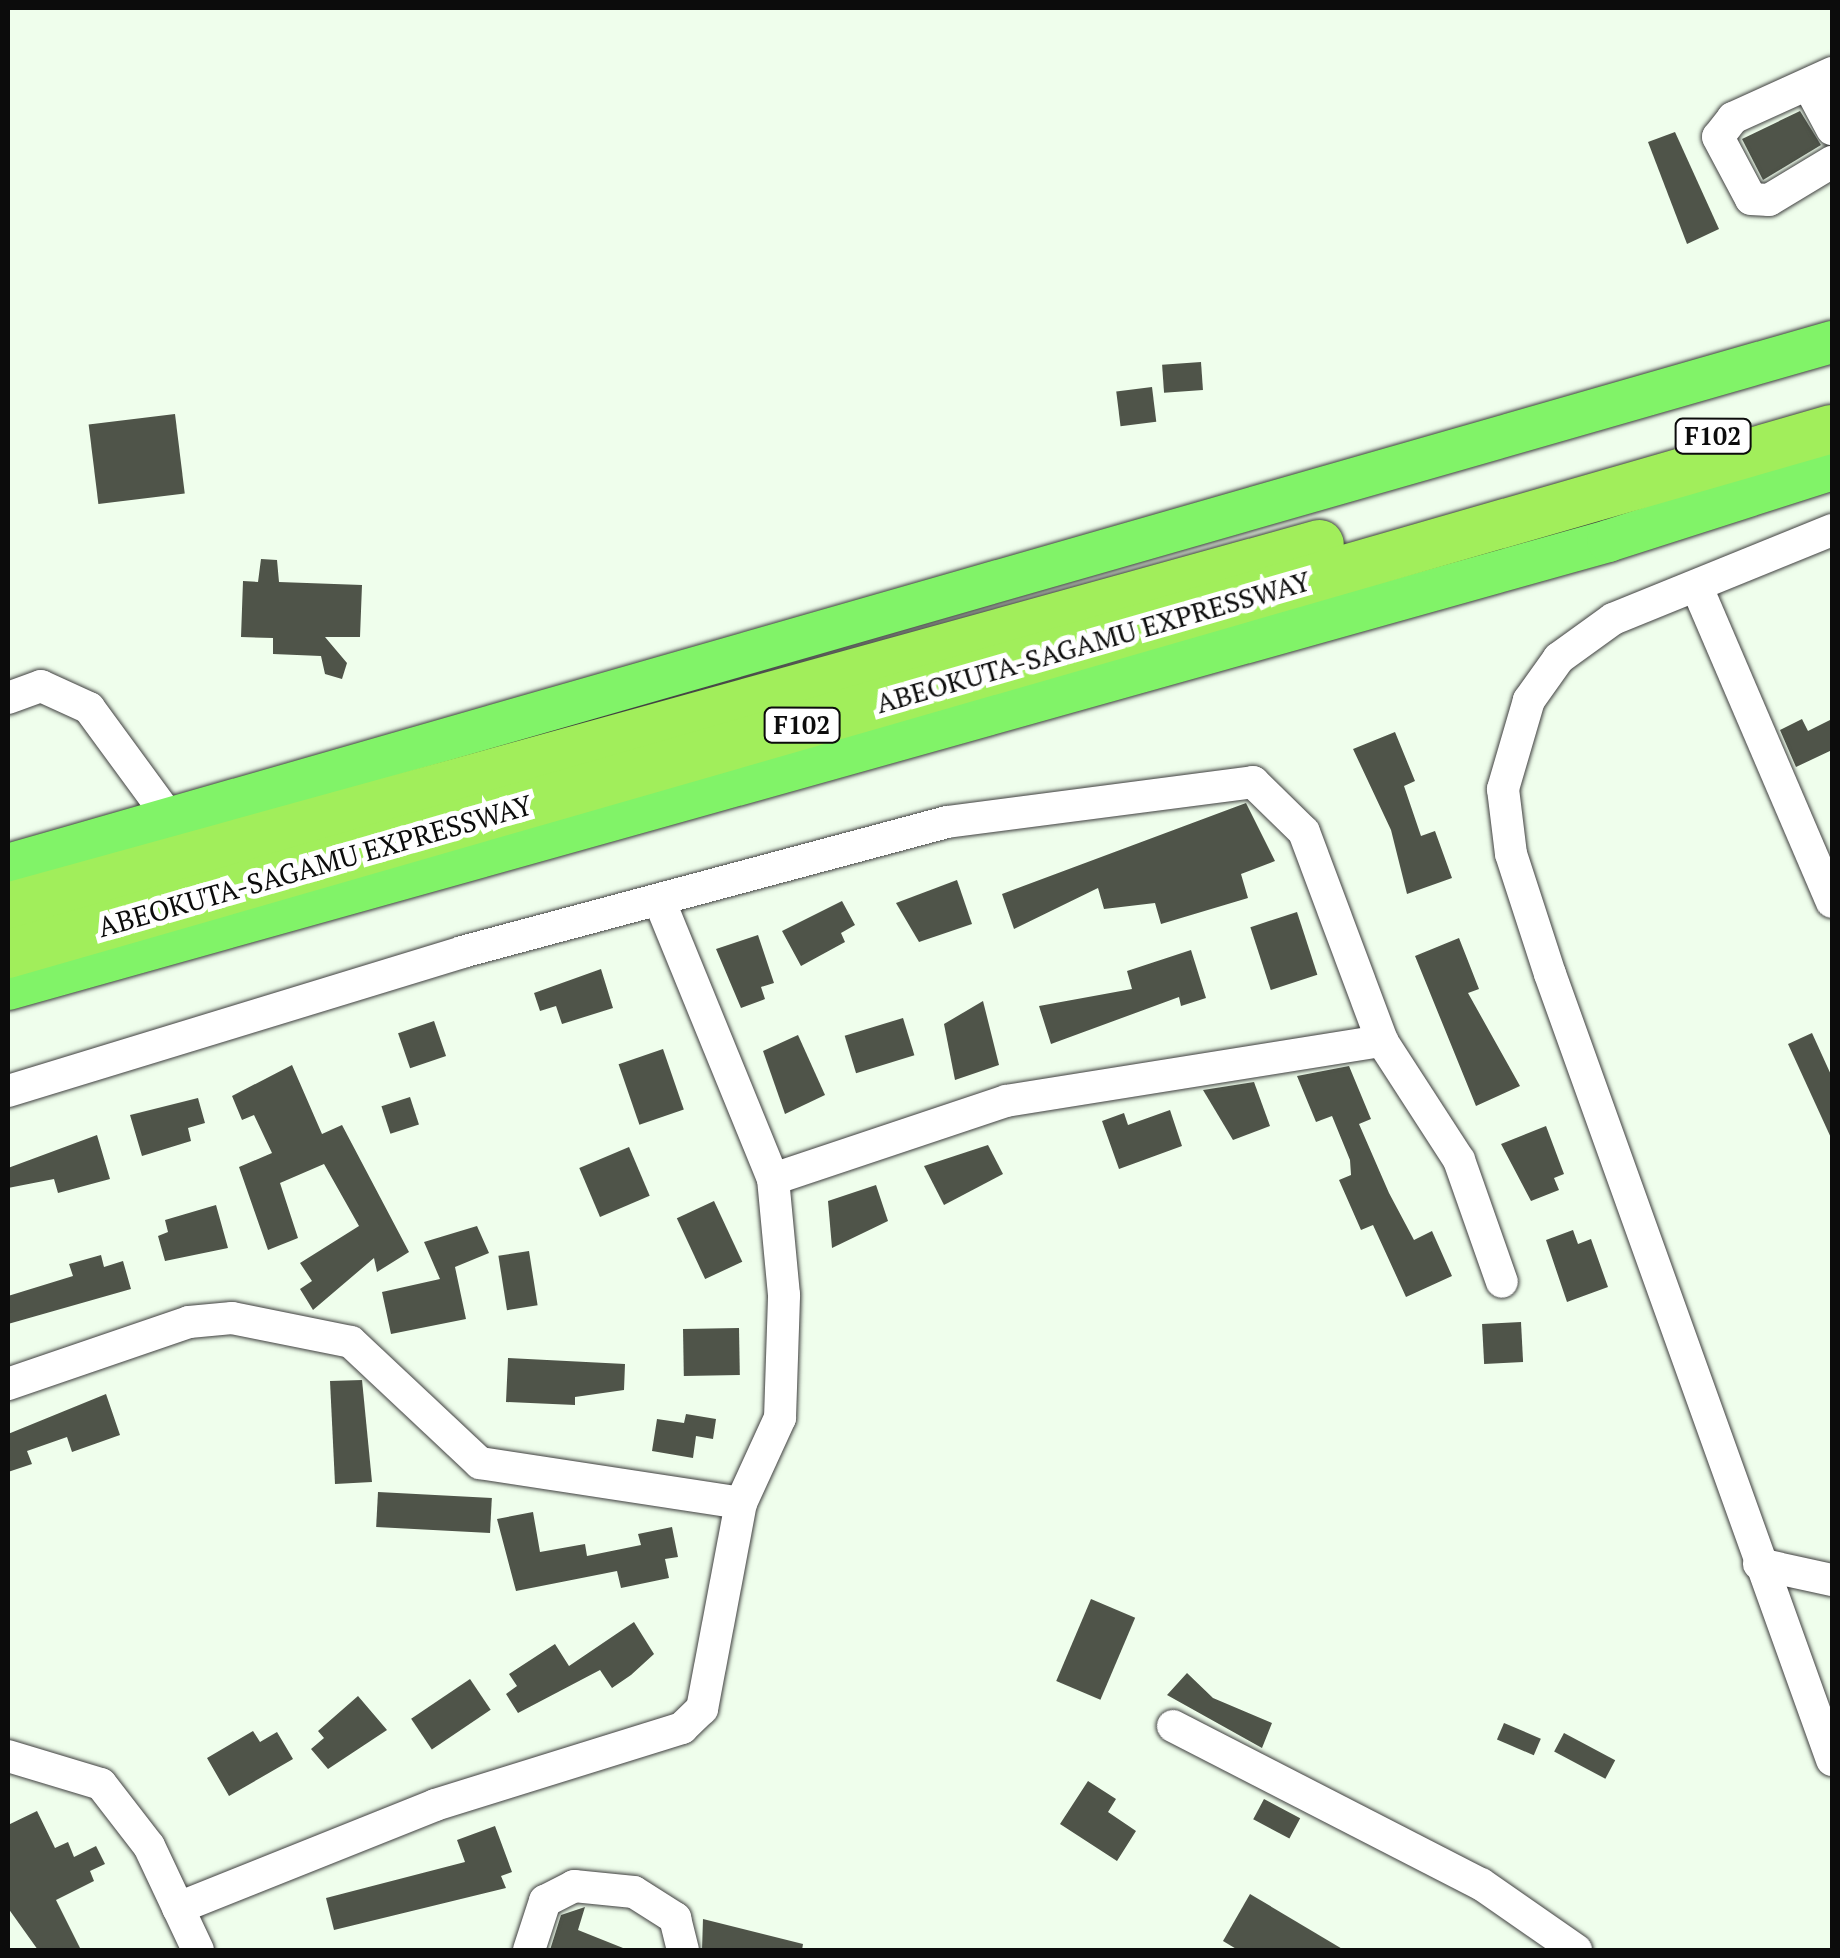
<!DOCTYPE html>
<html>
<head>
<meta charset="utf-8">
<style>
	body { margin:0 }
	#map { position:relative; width:1840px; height:1958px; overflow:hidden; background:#effeec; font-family:"PT Serif",serif }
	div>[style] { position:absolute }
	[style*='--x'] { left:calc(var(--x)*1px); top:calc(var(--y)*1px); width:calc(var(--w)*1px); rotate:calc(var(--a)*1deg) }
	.building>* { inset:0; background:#4f5449; transform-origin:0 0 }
	.roads { filter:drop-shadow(0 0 2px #3f3f3f) drop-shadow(0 0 2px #3f3f3f) }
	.minor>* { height:32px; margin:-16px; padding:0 16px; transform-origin:16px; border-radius:16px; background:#fff }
	.major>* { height:42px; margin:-21px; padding:0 21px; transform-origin:21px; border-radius:21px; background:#81f368 }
	.highway>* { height:48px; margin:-24px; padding:0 24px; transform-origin:24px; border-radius:24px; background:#a1ee5b }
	span { translate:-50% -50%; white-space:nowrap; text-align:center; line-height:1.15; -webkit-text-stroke:10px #fff; paint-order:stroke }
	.shield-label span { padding:2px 8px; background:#fff; border:2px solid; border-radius:8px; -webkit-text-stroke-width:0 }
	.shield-label { font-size:25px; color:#0c0c0c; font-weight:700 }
	.street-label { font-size:28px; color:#0c0c0c }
	.frame { position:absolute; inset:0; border:10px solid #0c0c0c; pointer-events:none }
</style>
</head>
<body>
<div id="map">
	<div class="building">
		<div style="clip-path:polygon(1800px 111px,1821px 145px,1763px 180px,1742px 139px)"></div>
		<div style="clip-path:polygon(1675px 132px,1719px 229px,1687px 244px,1648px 142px)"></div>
		<div style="left:1201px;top:362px;width:28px;height:39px;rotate:86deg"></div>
		<div style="left:1152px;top:387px;width:35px;height:36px;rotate:83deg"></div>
		<div style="left:175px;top:414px;width:80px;height:87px;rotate:83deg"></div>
		<div style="clip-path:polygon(261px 559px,277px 560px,279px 582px,362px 585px,360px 637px,325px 637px,347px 663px,342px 679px,325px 674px,321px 656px,273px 654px,273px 638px,241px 637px,243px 581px,258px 582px)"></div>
		<div style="clip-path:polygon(1802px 719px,1808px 731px,1832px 719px,1832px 750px,1796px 767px,1780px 730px)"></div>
		<div style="clip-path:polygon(1395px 732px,1415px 781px,1404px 786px,1421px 836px,1435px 831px,1452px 878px,1407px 894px,1391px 830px,1353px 749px)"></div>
		<div style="clip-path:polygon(1246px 803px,1275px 861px,1241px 874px,1248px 898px,1161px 924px,1155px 903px,1104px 909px,1098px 888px,1014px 929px,1002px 894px)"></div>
		<div style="clip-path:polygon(957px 880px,972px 924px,919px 942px,896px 903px)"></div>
		<div style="clip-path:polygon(842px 901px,855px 925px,841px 933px,845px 942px,801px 966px,782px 931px)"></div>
		<div style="left:1297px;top:912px;width:66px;height:49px;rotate:72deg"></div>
		<div style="clip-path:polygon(758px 935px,774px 983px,761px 987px,765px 999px,741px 1008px,716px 949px)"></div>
		<div style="clip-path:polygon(1459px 938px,1479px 989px,1468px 993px,1520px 1086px,1476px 1106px,1415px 956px)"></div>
		<div style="clip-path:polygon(1191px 950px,1206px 998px,1181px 1006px,1179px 997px,1051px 1044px,1039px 1006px,1132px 989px,1127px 971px)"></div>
		<div style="clip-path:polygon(601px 969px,613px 1008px,562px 1024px,556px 1006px,540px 1011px,534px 993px)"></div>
		<div style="clip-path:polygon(983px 1001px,999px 1065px,955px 1080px,944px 1024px)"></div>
		<div style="left:903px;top:1018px;width:39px;height:61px;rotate:73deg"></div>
		<div style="left:434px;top:1021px;width:37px;height:38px;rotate:71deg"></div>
		<div style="clip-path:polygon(1812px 1033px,1832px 1077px,1832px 1140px,1788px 1044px)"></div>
		<div style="clip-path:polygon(798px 1035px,825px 1095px,785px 1114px,763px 1051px)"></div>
		<div style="left:663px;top:1049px;width:64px;height:47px;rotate:71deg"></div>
		<div style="clip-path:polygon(292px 1065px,322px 1134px,342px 1125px,409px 1252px,377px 1272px,374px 1258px,313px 1310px,300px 1289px,312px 1281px,300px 1263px,359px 1226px,324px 1164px,280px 1183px,298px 1238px,268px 1250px,239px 1167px,272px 1153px,254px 1115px,242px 1120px,232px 1096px)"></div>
		<div style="clip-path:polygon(1349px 1066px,1371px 1119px,1359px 1124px,1389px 1193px,1414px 1240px,1432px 1231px,1452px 1276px,1406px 1297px,1373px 1225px,1361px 1230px,1339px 1180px,1351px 1175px,1350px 1160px,1332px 1116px,1316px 1122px,1297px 1076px)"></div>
		<div style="clip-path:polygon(1254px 1082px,1270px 1126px,1233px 1140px,1203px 1090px)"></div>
		<div style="left:410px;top:1097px;width:29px;height:30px;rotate:72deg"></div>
		<div style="clip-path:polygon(198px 1098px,205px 1123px,188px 1128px,191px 1141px,142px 1156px,130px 1115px)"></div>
		<div style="clip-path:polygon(1170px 1110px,1182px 1146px,1119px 1169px,1102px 1121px,1124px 1113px,1128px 1125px)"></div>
		<div style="clip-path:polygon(1546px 1126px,1564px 1174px,1554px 1178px,1559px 1190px,1531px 1201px,1501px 1144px)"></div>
		<div style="clip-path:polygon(97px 1135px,110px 1179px,58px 1193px,54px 1179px,8px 1188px,8px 1168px)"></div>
		<div style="clip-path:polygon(988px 1145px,1003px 1174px,944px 1205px,924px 1166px)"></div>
		<div style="left:629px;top:1147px;width:53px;height:54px;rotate:67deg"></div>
		<div style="clip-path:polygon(876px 1185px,888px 1221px,832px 1248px,828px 1201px)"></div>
		<div style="left:714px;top:1201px;width:67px;height:41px;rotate:65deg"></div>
		<div style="clip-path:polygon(216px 1205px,228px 1248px,165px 1261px,158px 1236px,168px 1232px,165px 1220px)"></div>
		<div style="clip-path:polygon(477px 1226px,489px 1253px,455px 1267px,466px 1319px,391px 1334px,382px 1292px,440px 1279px,424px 1242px)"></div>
		<div style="clip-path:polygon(1573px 1230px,1578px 1244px,1591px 1239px,1608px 1287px,1567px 1302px,1546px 1240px)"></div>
		<div style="left:529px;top:1251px;width:55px;height:31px;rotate:81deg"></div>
		<div style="clip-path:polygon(101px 1255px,104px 1267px,123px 1261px,131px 1289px,8px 1324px,8px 1296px,73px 1276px,69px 1264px)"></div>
		<div style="left:1521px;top:1322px;width:40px;height:39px;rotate:87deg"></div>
		<div style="left:739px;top:1328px;width:47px;height:56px;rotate:89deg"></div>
		<div style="clip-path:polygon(508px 1358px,625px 1364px,624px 1390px,575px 1397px,575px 1405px,506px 1402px)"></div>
		<div style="clip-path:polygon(362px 1380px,372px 1482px,335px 1484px,330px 1381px)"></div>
		<div style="clip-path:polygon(106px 1394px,120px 1435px,72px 1452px,67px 1437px,27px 1451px,32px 1464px,8px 1472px,8px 1434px)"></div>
		<div style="clip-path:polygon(686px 1414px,716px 1419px,713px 1439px,696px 1436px,693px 1458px,652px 1451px,657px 1419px,684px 1423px)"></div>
		<div style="left:378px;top:1492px;width:114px;height:35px;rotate:3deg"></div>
		<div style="clip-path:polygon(533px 1512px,540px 1552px,585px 1544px,587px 1556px,641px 1545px,638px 1534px,672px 1527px,678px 1557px,665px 1559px,669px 1578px,621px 1588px,617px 1571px,516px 1591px,497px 1519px)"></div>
		<div style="left:1091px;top:1599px;width:48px;height:89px;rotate:23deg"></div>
		<div style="clip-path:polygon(634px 1622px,654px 1654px,631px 1675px,612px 1688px,600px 1670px,518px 1713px,506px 1694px,517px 1686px,509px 1674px,555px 1644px,569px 1666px)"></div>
		<div style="clip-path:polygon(1187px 1673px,1213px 1698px,1272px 1723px,1262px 1748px,1167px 1695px)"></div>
		<div style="left:470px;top:1679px;width:37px;height:71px;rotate:56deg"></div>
		<div style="clip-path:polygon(358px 1696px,387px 1730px,328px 1769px,311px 1749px,324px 1738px,318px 1731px)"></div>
		<div style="left:1504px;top:1723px;width:40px;height:18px;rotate:23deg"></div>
		<div style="clip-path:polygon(253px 1731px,260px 1742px,277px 1732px,293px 1759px,229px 1796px,207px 1758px)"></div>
		<div style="left:1564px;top:1733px;width:58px;height:21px;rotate:28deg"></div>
		<div style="clip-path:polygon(1088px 1781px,1116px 1799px,1108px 1812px,1136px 1831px,1117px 1861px,1060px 1824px)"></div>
		<div style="left:1264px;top:1799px;width:41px;height:23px;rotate:28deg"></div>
		<div style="clip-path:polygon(37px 1811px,55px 1848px,68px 1842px,74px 1857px,96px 1846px,105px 1864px,90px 1871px,94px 1881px,56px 1900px,81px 1950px,38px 1950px,8px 1908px,8px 1825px)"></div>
		<div style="clip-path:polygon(495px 1826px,512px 1872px,501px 1876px,506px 1888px,334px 1930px,326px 1898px,465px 1862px,457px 1840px)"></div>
		<div style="clip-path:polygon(1250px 1894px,1344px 1950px,1238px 1950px,1223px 1941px)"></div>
		<div style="clip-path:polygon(585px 1907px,578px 1930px,628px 1950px,550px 1950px,561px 1915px)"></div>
		<div style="clip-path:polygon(703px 1919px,803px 1944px,802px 1950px,702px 1950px)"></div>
	</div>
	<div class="roads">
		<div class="minor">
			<div style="--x:1832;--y:73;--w:109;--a:155.6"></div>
			<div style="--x:1733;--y:118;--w:24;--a:128"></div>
			<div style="--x:1718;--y:137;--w:70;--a:62"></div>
			<div style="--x:1751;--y:199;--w:18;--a:3"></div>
			<div style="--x:1769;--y:200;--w:74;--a:-31.1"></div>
			<div style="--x:1809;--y:86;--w:49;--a:61.9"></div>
			<div style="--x:1832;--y:530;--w:236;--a:157.9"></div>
			<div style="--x:1613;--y:619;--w:67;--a:144.2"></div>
			<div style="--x:1559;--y:658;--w:52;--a:125.5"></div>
			<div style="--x:1529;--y:700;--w:93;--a:106.3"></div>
			<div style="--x:1503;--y:789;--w:65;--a:83"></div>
			<div style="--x:1511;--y:854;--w:126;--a:72"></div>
			<div style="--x:1550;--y:974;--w:835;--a:70.26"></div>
			<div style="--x:1699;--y:592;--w:337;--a:66.8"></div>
			<div style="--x:8;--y:698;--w:35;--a:-20"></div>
			<div style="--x:41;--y:686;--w:53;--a:24.6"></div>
			<div style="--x:89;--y:708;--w:139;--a:53.8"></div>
			<div style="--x:8;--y:1091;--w:475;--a:-17"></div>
			<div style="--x:462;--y:952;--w:502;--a:-15"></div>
			<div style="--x:947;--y:822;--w:309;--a:-7.4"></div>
			<div style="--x:1253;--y:782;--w:71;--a:44.4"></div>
			<div style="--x:1304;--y:832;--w:223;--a:69.5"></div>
			<div style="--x:1382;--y:1041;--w:142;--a:57.1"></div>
			<div style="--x:1459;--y:1160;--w:129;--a:70.6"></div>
			<div style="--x:773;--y:1179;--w:246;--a:-18.5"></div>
			<div style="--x:1006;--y:1101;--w:381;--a:-9.1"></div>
			<div style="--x:8;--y:1384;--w:191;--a:-18.9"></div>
			<div style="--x:189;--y:1322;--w:43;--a:-5.3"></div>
			<div style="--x:232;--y:1318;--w:121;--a:11.4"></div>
			<div style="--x:351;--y:1342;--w:177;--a:43.2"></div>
			<div style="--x:480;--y:1463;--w:264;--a:8.7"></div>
			<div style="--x:1759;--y:1564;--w:75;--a:12.4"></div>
			<div style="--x:1173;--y:1726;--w:346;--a:27.2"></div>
			<div style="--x:1481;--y:1884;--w:116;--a:34.8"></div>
			<div style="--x:8;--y:1756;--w:97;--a:16.8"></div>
			<div style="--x:101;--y:1784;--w:78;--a:52.3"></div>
			<div style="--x:149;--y:1846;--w:115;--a:64.8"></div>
			<div style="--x:178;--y:1908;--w:277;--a:-21.8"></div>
			<div style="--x:435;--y:1805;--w:259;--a:-17.3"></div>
			<div style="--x:682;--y:1728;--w:28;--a:-44"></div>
			<div style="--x:702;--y:1709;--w:210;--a:-79.3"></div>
			<div style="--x:741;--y:1503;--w:94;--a:-65.4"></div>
			<div style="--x:780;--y:1418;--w:123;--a:-88.1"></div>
			<div style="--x:784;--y:1295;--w:117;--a:-95.4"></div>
			<div style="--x:773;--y:1179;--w:297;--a:-112.2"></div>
			<div style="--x:529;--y:1950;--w:52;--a:-71.9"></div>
			<div style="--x:545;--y:1901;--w:33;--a:-27"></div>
			<div style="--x:574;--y:1886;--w:60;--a:5.7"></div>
			<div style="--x:634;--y:1892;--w:49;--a:32.4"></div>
			<div style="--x:675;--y:1918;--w:33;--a:76"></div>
		</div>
		<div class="major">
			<div style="--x:8;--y:865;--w:1897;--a:-16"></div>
			<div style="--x:8;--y:989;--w:1662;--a:-15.64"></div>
			<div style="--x:1608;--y:541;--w:235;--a:-17.8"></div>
		</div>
		<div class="highway">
			<div style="--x:8;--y:907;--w:1361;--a:-15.47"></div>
			<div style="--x:8;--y:954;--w:1898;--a:-16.06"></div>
		</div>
	</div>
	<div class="shield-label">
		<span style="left:1713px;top:436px">F102</span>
		<span style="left:802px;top:725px">F102</span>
	</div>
	<div class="street-label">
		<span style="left:1093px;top:642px;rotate:-16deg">ABEOKUTA-SAGAMU EXPRESSWAY</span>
		<span style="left:315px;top:866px;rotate:-16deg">ABEOKUTA-SAGAMU EXPRESSWAY</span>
	</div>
	<div class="frame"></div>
</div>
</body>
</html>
